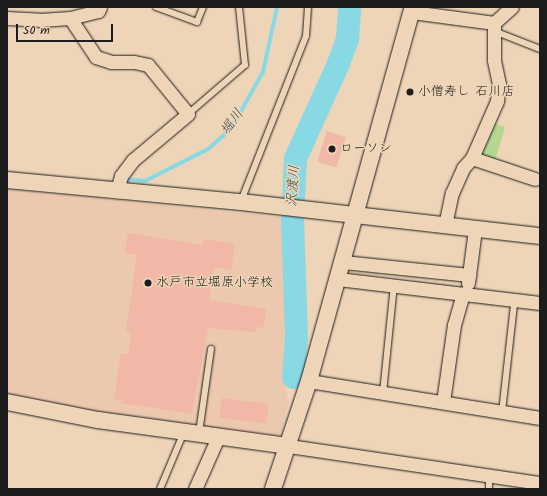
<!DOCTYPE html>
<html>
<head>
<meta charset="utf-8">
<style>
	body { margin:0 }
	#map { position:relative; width:547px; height:496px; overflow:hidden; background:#efd5b7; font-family:Kalam,"Klee One",sans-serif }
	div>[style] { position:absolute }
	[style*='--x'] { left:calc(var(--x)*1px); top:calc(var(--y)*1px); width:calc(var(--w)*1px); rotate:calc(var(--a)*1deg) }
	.built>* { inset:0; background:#ecc8af }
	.green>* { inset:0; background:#b5d791 }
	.stream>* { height:4px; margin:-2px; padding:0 2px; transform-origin:2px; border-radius:2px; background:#89d9e5 }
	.river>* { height:23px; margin:-11.5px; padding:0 11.5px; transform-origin:11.5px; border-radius:11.5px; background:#89d9e5 }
	.building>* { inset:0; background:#f1b8a8; transform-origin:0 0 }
	.roads { filter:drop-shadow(0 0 1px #1c1c1c) drop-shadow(0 0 1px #1c1c1c) }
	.service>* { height:6px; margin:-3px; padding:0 3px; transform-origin:3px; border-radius:3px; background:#efd5b7 }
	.minor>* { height:13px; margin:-6.5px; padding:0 6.5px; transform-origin:6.5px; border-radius:6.5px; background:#efd5b7 }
	.tertiary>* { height:16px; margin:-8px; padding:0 8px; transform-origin:8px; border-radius:8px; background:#efd5b7 }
	.dots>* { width:11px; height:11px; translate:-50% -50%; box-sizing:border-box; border:2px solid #efd5b7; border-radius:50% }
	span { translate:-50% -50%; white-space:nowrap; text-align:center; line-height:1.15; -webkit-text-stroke:3px #efd5b7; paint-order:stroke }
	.poi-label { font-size:13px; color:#1c1c1c }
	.left { translate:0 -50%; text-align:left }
	.water-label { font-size:14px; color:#374b4e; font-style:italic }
	.frame { position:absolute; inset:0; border:8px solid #1c1c1c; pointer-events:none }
	.scale { position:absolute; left:16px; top:24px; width:97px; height:18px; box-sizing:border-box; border:2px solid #1c1c1c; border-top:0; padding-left:5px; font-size:12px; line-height:14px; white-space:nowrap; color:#1c1c1c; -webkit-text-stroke:3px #efd5b7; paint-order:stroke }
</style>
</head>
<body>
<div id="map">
	<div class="built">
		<div style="clip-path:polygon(7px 189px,281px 217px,282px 233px,289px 234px,288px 332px,284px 333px,283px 377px,289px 402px,280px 436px,96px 411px,7px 394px)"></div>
	</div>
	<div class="green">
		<div style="clip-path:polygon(493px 123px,505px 127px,495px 162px,480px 157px)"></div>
	</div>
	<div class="stream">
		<div style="--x:125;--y:179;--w:20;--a:6"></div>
		<div style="--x:145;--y:181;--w:71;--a:-26.9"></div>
		<div style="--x:208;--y:149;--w:21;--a:-41"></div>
		<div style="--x:224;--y:135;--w:17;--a:-50"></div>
		<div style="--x:235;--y:122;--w:57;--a:-60.8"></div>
		<div style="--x:263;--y:72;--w:66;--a:-77.8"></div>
	</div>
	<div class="river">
		<div style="--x:293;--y:377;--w:39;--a:-86"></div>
		<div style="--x:296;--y:338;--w:120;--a:-91.9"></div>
		<div style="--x:292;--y:218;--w:60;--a:-87.1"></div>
		<div style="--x:295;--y:158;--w:104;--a:-65.6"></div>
		<div style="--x:338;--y:63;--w:27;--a:-70"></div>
		<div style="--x:347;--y:38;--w:31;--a:-86"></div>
	</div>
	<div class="building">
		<div style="left:327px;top:131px;width:20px;height:32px;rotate:18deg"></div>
		<div style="clip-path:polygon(128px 233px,203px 245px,203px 239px,235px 244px,231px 270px,214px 267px,209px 300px,266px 309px,263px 328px,256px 327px,255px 332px,208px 328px,192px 414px,121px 403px,121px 400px,114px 399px,121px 353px,128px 354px,131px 332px,126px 331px,137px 255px,125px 253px)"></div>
		<div style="left:222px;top:398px;width:47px;height:20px;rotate:7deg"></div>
	</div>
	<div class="roads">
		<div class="service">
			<div style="--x:156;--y:7;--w:44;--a:20.1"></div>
			<div style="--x:197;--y:22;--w:16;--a:-68"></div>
			<div style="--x:494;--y:31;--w:49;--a:21.4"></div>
			<div style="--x:188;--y:114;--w:75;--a:-40.7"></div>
			<div style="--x:245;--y:65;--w:58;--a:-95.9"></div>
			<div style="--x:241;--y:201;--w:177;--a:-68.5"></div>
			<div style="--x:306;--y:36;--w:29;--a:-86"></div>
			<div style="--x:383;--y:393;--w:110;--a:-84.2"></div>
			<div style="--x:502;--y:412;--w:108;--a:-83.6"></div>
			<div style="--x:199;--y:433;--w:85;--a:-81.9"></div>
			<div style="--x:489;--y:476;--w:13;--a:90"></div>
			<div style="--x:160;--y:489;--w:62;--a:-67.2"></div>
		</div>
		<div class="minor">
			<div style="--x:412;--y:12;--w:83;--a:7.6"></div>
			<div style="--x:494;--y:23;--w:24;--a:-42"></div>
			<div style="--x:7;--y:18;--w:33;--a:3"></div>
			<div style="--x:40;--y:20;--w:30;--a:-4"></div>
			<div style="--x:70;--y:18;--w:29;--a:-14"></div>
			<div style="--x:98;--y:11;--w:4;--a:-63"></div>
			<div style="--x:70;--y:18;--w:47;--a:56.3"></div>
			<div style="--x:96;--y:57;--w:16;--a:18"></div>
			<div style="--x:111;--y:62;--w:23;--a:0"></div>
			<div style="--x:134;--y:62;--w:14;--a:12"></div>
			<div style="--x:148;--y:65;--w:63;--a:50.8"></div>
			<div style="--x:188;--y:114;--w:72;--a:140.1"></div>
			<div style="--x:133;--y:160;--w:20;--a:127"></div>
			<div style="--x:121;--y:176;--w:16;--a:105"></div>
			<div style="--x:472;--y:158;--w:66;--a:18.4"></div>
			<div style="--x:445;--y:225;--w:33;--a:-78"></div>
			<div style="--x:452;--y:193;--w:27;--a:-66"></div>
			<div style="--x:463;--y:168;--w:13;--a:-48"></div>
			<div style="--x:472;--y:158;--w:62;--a:-66.3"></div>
			<div style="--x:497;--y:101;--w:17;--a:-83"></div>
			<div style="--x:499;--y:84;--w:25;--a:-102"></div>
			<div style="--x:494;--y:60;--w:37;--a:-90"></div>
			<div style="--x:343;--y:262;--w:127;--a:5.9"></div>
			<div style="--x:338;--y:279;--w:203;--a:6.8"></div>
			<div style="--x:468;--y:283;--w:54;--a:-82.6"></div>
			<div style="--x:309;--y:381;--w:234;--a:9.1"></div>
			<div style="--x:443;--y:402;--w:78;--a:-81.9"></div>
			<div style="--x:454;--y:325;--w:33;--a:-74"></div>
			<div style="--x:289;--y:446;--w:254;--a:8.4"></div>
			<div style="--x:195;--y:489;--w:57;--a:-66.1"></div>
		</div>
		<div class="tertiary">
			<div style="--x:7;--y:180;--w:235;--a:5.4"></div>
			<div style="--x:241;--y:202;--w:301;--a:6.5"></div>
			<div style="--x:7;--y:402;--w:93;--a:11.2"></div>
			<div style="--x:98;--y:420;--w:193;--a:7.8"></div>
			<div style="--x:273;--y:489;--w:114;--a:-71.6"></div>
			<div style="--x:309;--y:381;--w:388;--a:-74.5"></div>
		</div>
	</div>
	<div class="dots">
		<div style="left:410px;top:92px;background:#1c1c1c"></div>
		<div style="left:332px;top:149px;background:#1c1c1c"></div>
		<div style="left:148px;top:283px;background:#1c1c1c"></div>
	</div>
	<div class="poi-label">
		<span class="left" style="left:418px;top:92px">小僧寿し 石川店</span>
		<span class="left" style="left:340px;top:149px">ローソン</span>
		<span class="left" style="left:156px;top:283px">水戸市立堀原小学校</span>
	</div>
	<div class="water-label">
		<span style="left:232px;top:122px;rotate:-54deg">堀川</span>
		<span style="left:293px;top:186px;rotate:-86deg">沢渡川</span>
	</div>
	<div class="frame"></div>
	<div class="scale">50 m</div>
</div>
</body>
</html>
